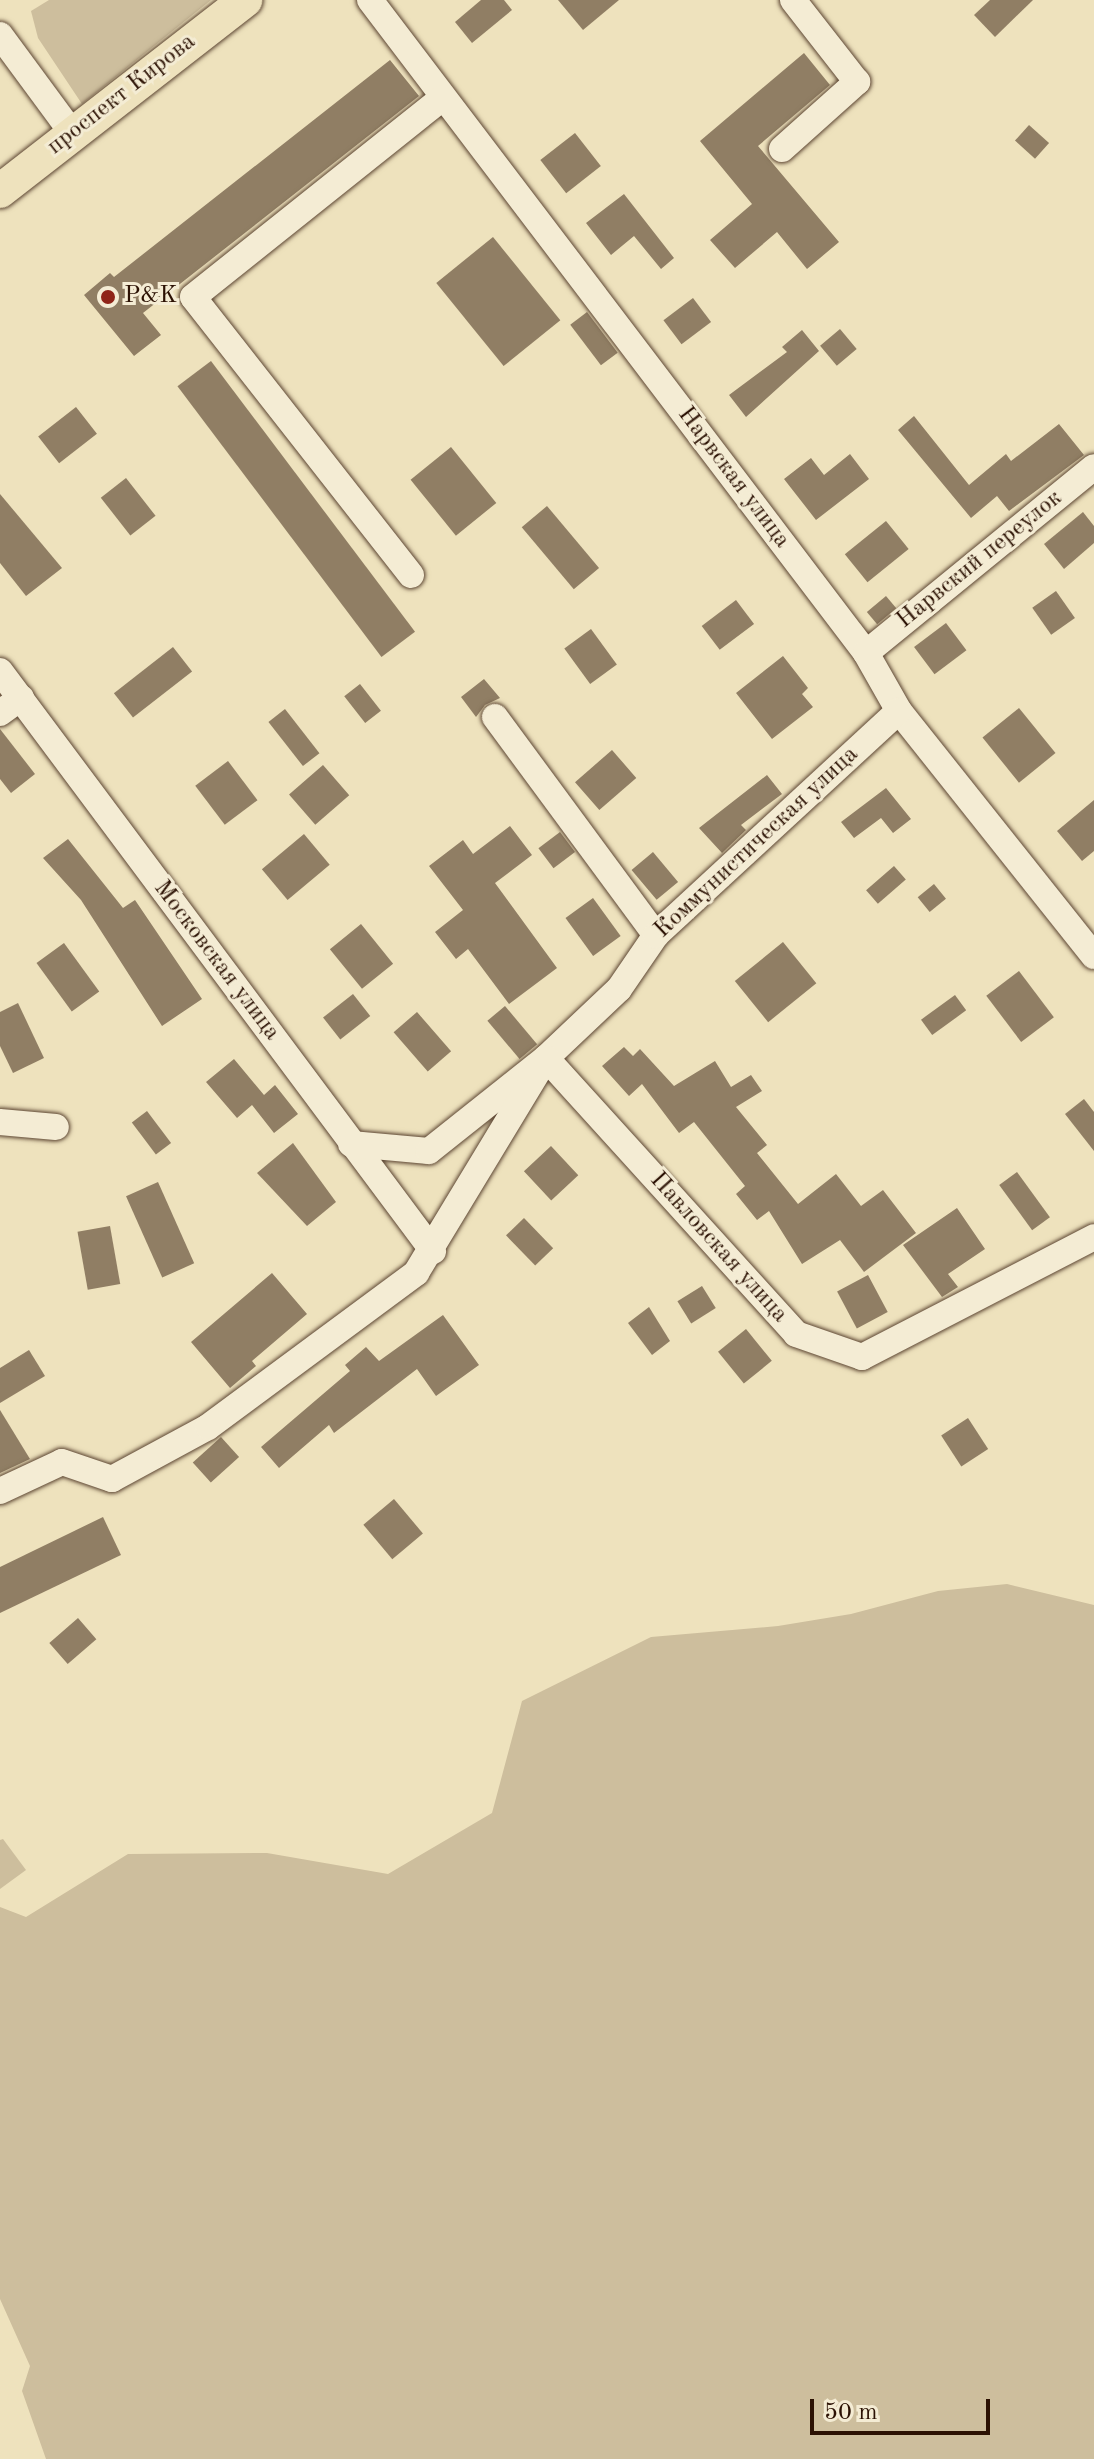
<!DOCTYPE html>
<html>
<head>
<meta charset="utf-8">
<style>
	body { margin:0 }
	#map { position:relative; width:1094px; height:2459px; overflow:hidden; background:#eee2bd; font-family:"Old Standard TT",serif }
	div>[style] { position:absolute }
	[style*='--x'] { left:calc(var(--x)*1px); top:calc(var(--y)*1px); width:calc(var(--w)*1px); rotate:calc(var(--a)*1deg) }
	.green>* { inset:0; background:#cdbe9d }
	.building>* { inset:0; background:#907e64; transform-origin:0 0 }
	.roads { filter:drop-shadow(0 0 2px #5c4532) drop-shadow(0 0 2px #5c4532) }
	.minor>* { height:26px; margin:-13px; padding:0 13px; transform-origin:13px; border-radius:13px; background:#f4ecd4 }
	.major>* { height:34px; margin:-17px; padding:0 17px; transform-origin:17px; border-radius:17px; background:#eee2bd }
	.dots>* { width:22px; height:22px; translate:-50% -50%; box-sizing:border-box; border:4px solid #f4ecd4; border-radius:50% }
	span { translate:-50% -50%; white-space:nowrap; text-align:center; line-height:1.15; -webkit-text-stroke:6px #f4ecd4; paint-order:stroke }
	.street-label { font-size:24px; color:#2b1103 }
	.poi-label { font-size:24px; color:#2b1103 }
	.left { translate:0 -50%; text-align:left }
	.scale { position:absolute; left:810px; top:2399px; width:180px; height:36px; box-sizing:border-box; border:4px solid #2b1103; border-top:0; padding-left:10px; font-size:24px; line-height:28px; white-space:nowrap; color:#2b1103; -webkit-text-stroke:6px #f4ecd4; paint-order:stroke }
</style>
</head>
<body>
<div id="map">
	<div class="green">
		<div style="clip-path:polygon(49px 0,211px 0,82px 104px,38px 38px,31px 11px)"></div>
		<div style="clip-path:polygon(1007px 1584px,1094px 1605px,1094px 2459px,46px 2459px,22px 2391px,30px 2366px,0 2299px,0 1907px,26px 1917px,128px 1854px,267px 1853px,388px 1874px,492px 1813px,522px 1701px,651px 1637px,778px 1626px,851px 1614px,938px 1591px)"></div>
		<div style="clip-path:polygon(3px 1839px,26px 1870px,0 1889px,0 1840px)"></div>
	</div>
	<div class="building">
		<div style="clip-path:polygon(481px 0,504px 0,512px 10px,472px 43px,455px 22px)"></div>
		<div style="clip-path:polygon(558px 0,619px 0,583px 30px)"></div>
		<div style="clip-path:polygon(990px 0,1033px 0,995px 37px,974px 15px)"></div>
		<div style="clip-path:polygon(804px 53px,830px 85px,758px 146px,839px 242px,807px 269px,777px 232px,735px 268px,710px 240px,752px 204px,700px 141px)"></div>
		<div style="clip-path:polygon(390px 60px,419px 96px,143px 313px,161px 335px,134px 356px,84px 295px,110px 273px,114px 277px)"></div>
		<div style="left:1029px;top:125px;width:27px;height:21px;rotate:42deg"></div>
		<div style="left:575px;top:133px;width:42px;height:44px;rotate:52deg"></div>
		<div style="clip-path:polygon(624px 194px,674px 258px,661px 269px,634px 236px,611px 255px,586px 223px)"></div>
		<div style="left:493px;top:237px;width:107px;height:73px;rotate:51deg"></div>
		<div style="left:693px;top:298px;width:30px;height:37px;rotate:53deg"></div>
		<div style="left:587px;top:312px;width:51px;height:21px;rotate:53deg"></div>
		<div style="left:840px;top:329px;width:26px;height:26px;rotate:50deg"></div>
		<div style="clip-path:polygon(802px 330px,819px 351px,746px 417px,729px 395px,787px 352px,782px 347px)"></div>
		<div style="left:211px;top:361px;width:339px;height:42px;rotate:53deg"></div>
		<div style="left:76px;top:407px;width:34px;height:48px;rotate:52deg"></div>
		<div style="clip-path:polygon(914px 416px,969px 485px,1006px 454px,1011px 461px,1059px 424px,1084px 455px,1009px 511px,997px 496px,971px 518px,898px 430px)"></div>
		<div style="left:451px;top:447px;width:72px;height:52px;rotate:51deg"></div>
		<div style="clip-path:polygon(850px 454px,869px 479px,816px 520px,784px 479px,811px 458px,824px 475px)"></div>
		<div style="left:126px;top:478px;width:48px;height:32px;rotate:52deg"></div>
		<div style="clip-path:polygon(0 494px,62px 568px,26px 596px,0 563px)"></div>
		<div style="left:547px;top:506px;width:81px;height:33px;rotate:50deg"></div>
		<div style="clip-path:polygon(1083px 512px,1094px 526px,1094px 543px,1064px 569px,1044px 544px)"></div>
		<div style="left:886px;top:521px;width:36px;height:53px;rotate:51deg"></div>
		<div style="left:1056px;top:591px;width:33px;height:29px;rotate:55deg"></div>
		<div style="left:886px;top:596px;width:16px;height:25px;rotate:50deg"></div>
		<div style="left:736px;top:600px;width:30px;height:43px;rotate:53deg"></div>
		<div style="left:946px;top:623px;width:34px;height:40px;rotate:53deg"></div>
		<div style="left:591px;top:629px;width:44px;height:33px;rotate:54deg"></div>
		<div style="left:173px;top:647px;width:31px;height:75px;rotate:52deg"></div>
		<div style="clip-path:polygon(783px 656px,808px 688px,802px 694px,813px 707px,772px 739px,736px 693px)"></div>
		<div style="clip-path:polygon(484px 679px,500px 698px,485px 705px,476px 717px,461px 697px)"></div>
		<div style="left:360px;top:684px;width:34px;height:20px;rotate:52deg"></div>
		<div style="left:1019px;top:708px;width:58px;height:47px;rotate:51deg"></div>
		<div style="left:285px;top:709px;width:56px;height:21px;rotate:52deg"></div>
		<div style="clip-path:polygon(0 729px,35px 774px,11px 793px,0 779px)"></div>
		<div style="left:612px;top:750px;width:37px;height:49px;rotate:49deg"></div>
		<div style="left:228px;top:761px;width:49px;height:41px;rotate:53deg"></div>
		<div style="left:323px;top:765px;width:40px;height:45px;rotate:49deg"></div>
		<div style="clip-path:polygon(767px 775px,782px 794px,741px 825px,746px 830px,722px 853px,699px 828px)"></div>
		<div style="clip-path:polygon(886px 788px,911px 819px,893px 833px,881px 818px,854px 838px,841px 822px)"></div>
		<div style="clip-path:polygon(1094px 800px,1094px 851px,1082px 861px,1057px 831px)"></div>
		<div style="clip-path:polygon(510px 826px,532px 855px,495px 883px,557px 968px,509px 1004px,468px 949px,456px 959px,435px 932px,463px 910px,429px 866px,463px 840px,473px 854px)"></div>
		<div style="left:560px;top:832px;width:25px;height:27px;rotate:53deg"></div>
		<div style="left:304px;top:834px;width:40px;height:55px;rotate:50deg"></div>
		<div style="clip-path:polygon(68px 839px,123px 908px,135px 900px,202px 999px,162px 1026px,81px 900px,43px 858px)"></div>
		<div style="left:653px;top:852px;width:39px;height:28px;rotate:50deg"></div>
		<div style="left:894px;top:866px;width:18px;height:37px;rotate:49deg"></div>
		<div style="left:934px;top:884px;width:19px;height:21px;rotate:51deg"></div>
		<div style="left:593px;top:898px;width:47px;height:34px;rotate:54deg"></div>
		<div style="left:361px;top:924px;width:51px;height:40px;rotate:51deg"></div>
		<div style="left:783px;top:942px;width:53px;height:62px;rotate:51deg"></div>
		<div style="left:64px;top:943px;width:60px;height:34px;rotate:54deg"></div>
		<div style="left:1019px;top:971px;width:58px;height:41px;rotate:53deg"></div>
		<div style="left:353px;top:994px;width:28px;height:38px;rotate:52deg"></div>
		<div style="left:955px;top:995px;width:19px;height:42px;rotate:54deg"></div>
		<div style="clip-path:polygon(18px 1003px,44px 1058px,13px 1073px,0 1046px,0 1012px)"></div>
		<div style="left:505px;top:1006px;width:50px;height:23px;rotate:50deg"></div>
		<div style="left:417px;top:1012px;width:52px;height:31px;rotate:49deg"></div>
		<div style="clip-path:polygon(624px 1047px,633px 1056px,640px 1049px,674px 1086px,715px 1061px,731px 1087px,751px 1075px,762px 1091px,736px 1107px,767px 1145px,757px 1153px,798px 1204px,836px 1174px,861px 1206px,883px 1190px,916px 1233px,864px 1272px,840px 1240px,802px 1264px,769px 1211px,757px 1220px,736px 1194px,745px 1186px,694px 1122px,679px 1133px,642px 1084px,629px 1096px,602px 1066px)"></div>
		<div style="clip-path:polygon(234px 1059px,264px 1095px,275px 1085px,298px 1114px,274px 1133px,252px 1105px,237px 1118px,206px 1082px)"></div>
		<div style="clip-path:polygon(1084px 1099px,1094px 1112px,1094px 1151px,1065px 1114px)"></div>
		<div style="left:147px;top:1111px;width:40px;height:19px;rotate:53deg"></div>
		<div style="clip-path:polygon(293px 1143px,336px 1202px,307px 1226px,257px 1173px)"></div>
		<div style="left:551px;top:1146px;width:40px;height:37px;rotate:47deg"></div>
		<div style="left:1017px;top:1172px;width:56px;height:22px;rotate:54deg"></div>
		<div style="left:158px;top:1182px;width:89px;height:35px;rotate:66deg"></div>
		<div style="clip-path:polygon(957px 1208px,985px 1249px,948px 1274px,958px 1287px,942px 1297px,903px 1245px)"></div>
		<div style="left:524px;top:1218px;width:42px;height:25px;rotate:46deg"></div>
		<div style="left:110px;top:1226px;width:59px;height:33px;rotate:80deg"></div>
		<div style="clip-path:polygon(272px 1273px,307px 1314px,252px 1361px,256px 1366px,230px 1388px,191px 1342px)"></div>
		<div style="left:868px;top:1275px;width:42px;height:35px;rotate:62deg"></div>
		<div style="left:702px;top:1286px;width:26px;height:29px;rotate:58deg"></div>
		<div style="clip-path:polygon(649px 1307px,670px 1341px,652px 1355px,628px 1323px)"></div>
		<div style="clip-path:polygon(443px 1315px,479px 1365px,436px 1396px,417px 1369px,334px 1433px,329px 1425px,279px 1468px,261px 1447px,350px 1371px,345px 1365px,366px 1347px,379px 1361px)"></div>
		<div style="left:746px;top:1329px;width:41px;height:36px;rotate:51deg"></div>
		<div style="clip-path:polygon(29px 1350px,45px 1376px,0 1403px,0 1368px)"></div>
		<div style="clip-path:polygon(0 1410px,30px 1459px,0 1473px)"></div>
		<div style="left:968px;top:1418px;width:37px;height:32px;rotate:57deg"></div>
		<div style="left:221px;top:1437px;width:27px;height:38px;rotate:48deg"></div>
		<div style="left:394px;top:1499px;width:45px;height:40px;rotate:50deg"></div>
		<div style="clip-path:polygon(103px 1517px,121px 1555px,0 1613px,0 1567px)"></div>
		<div style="left:78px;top:1618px;width:28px;height:38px;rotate:49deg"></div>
	</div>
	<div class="roads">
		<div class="minor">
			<div style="--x:370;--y:0;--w:820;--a:52.78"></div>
			<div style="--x:866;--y:653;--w:67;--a:60.4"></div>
			<div style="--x:899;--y:711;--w:313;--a:51.5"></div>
			<div style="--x:0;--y:35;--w:123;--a:53.6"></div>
			<div style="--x:782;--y:149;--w:101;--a:-41.8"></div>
			<div style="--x:857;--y:82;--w:104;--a:-128"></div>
			<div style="--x:411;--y:575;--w:353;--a:-128.1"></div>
			<div style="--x:193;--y:297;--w:319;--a:-38.6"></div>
			<div style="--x:866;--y:653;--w:294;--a:-39.2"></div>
			<div style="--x:0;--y:671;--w:724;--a:53.26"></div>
			<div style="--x:0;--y:713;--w:26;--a:-36"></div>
			<div style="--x:495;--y:717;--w:271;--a:53.6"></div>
			<div style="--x:0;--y:1122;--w:56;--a:5.1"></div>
			<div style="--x:351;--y:1144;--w:78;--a:5.1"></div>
			<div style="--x:429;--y:1151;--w:149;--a:-38.5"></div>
			<div style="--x:546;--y:1058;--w:100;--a:-43.4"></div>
			<div style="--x:619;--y:989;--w:65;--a:-55.6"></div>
			<div style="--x:656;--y:935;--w:330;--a:-42.7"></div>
			<div style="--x:0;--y:1491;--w:68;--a:-25.1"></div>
			<div style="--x:62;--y:1462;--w:53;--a:18.8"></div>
			<div style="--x:112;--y:1479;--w:109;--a:-28.4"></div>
			<div style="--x:208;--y:1427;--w:259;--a:-36.5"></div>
			<div style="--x:416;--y:1273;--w:251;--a:-58.8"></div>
			<div style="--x:546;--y:1058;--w:372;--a:47.8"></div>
			<div style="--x:796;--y:1334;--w:70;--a:19.2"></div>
			<div style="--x:862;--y:1357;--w:261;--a:-27.3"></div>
		</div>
		<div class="major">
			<div style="--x:0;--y:191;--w:311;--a:-37.9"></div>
		</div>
	</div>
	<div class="dots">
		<div style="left:108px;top:297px;background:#8f2418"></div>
	</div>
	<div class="street-label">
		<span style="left:122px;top:95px;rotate:-38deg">проспект Кирова</span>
		<span style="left:733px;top:478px;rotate:53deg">Нарвская улица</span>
		<span style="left:980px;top:560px;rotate:-39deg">Нарвский переулок</span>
		<span style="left:757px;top:843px;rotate:-43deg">Коммунистическая улица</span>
		<span style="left:216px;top:961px;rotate:53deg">Московская улица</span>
		<span style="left:718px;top:1248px;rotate:48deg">Павловская улица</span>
	</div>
	<div class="poi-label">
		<span class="left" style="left:124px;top:297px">P&amp;K</span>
	</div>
	<div class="scale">50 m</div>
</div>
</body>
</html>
